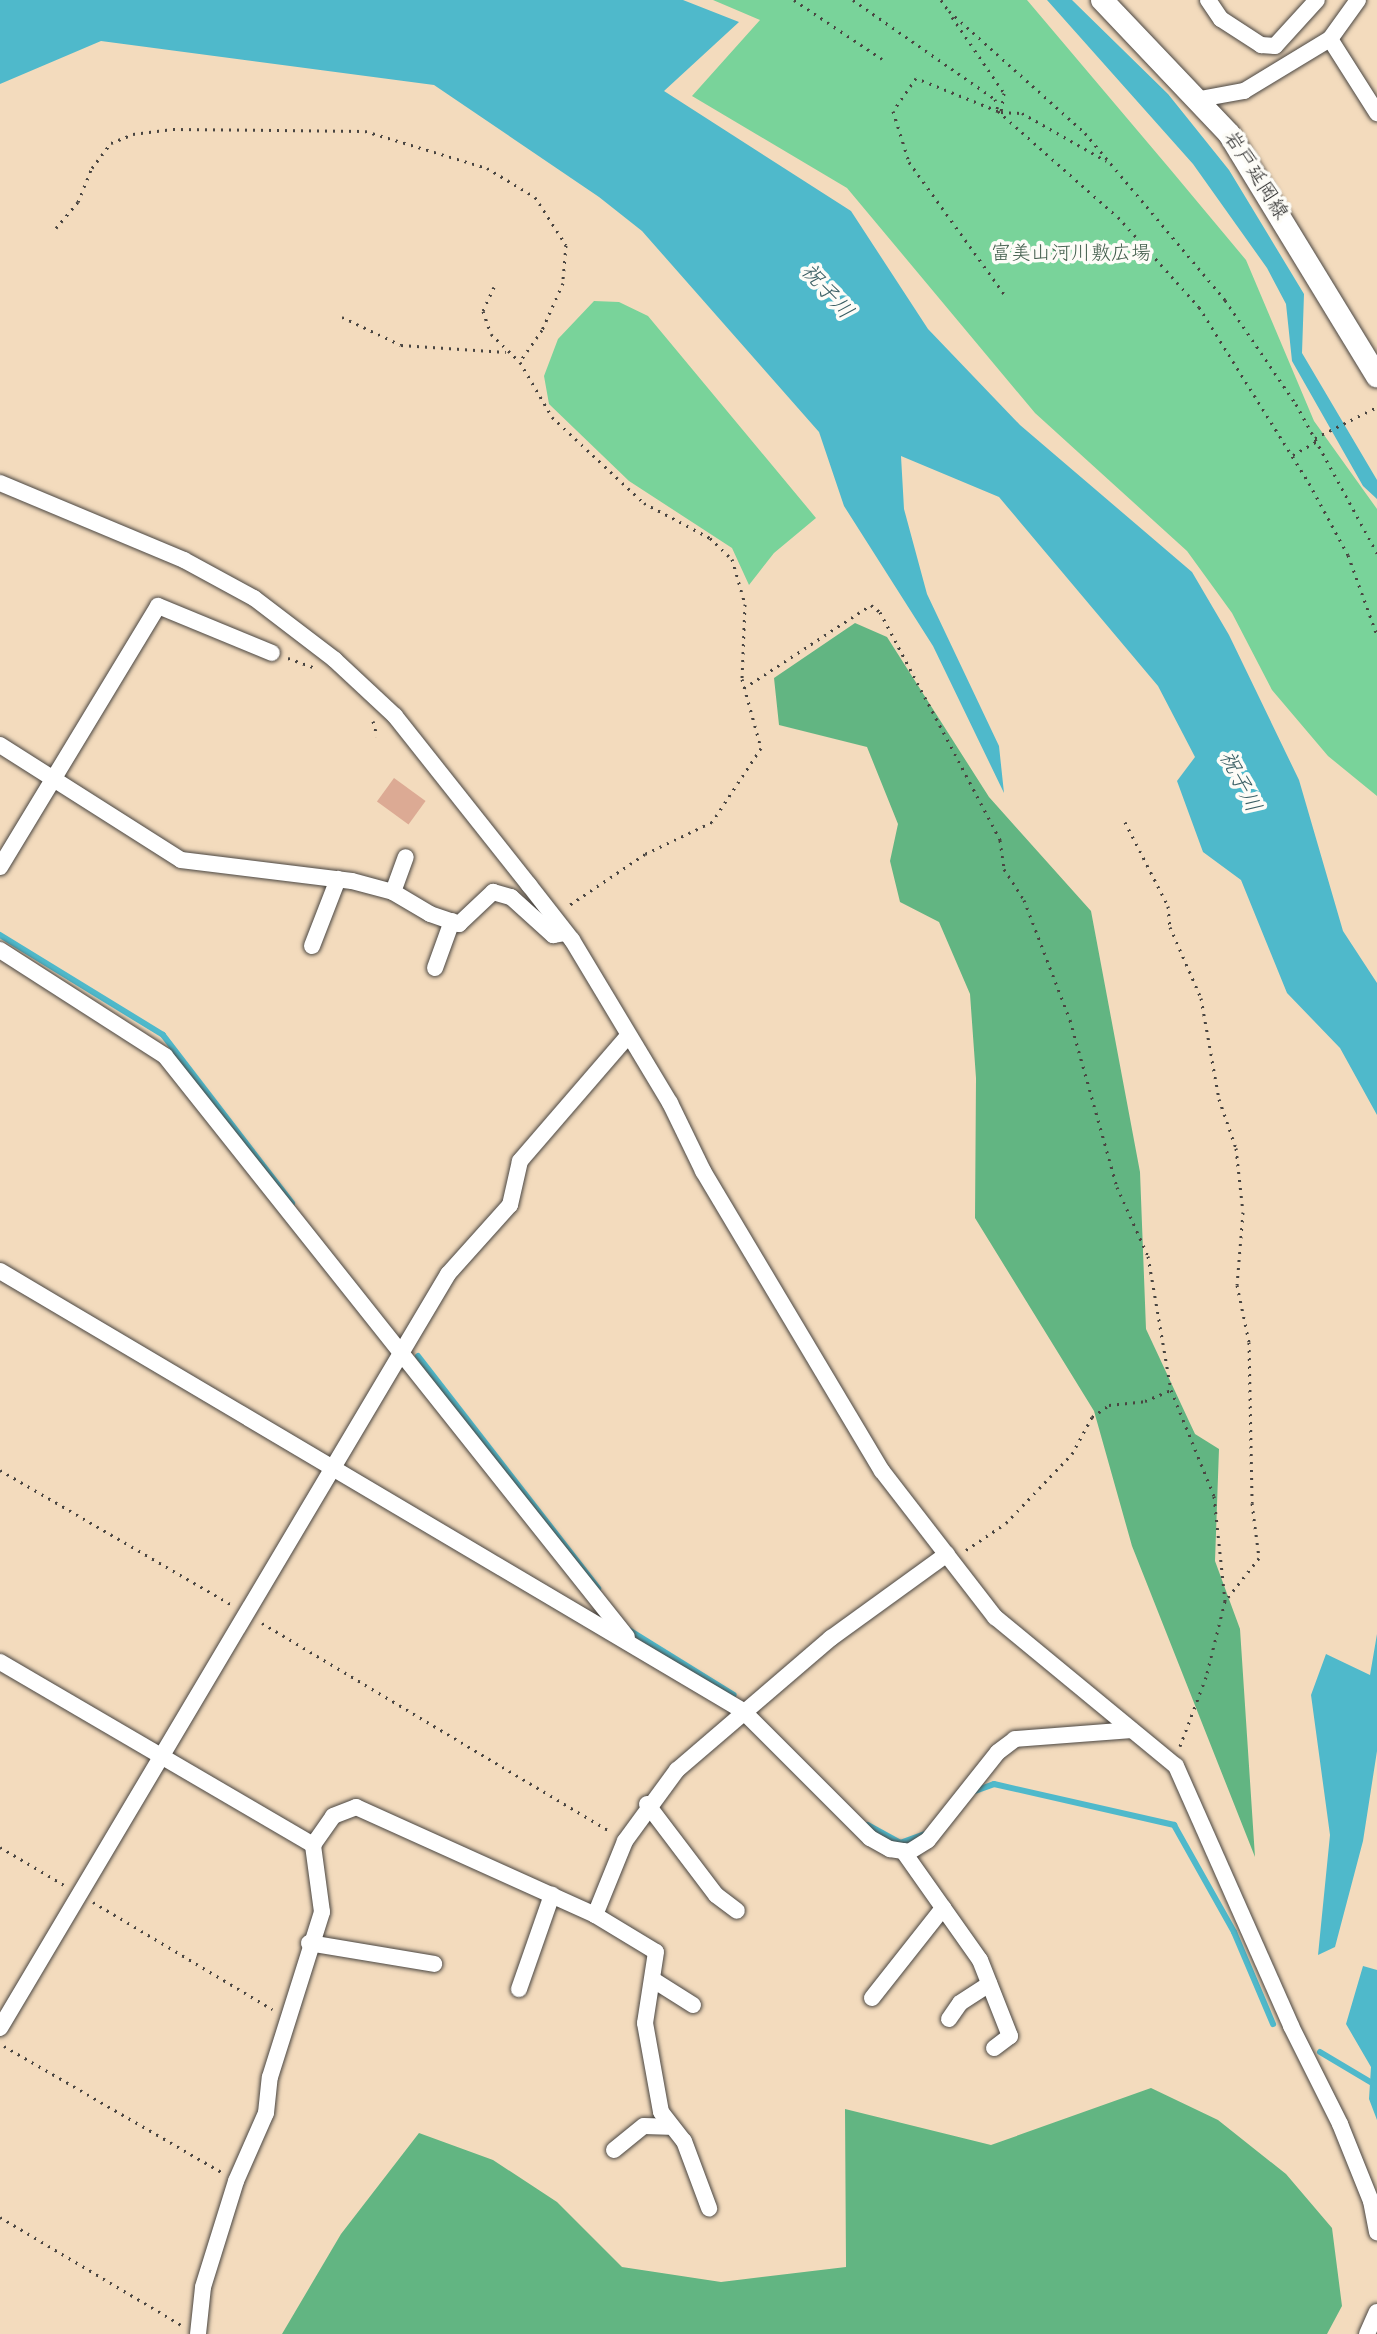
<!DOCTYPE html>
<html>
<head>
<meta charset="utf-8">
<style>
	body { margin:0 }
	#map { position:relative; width:1377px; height:2334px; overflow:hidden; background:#f3dbbd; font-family:Kalam,"Klee One",sans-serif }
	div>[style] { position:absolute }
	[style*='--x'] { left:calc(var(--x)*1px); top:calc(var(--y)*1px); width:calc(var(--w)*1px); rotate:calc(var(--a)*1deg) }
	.green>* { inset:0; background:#79d39a }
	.forest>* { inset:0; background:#62b582 }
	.water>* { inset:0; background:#4fb9cb }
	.stream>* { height:6px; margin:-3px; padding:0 3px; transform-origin:3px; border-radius:3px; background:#4fb9cb }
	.building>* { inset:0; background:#dcaa94; transform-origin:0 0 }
	.path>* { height:3px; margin-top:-1.5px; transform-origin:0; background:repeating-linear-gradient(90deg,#494541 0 2px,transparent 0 8px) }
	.roads { filter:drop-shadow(0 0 2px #494541) drop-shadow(0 0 2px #494541) }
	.street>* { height:16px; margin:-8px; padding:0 8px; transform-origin:8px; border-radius:8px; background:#fff }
	.secondary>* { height:22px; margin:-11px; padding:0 11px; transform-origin:11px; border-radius:11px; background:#fff }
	span { translate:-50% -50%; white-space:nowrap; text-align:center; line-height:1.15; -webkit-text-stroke:7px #fdfcf7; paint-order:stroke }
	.street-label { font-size:20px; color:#2b2b2b }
	.park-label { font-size:20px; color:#425d4c }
	.water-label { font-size:22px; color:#385d63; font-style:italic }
</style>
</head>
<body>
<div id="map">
	<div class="green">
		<div style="clip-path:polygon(713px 0,1027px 0,1170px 169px,1246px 260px,1314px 421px,1377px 509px,1377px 796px,1328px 756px,1272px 690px,1232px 613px,1187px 551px,1035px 413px,847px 188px,692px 96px,760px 20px)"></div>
		<div style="clip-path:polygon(594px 301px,619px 302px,648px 316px,816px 518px,774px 553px,749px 585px,732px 548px,629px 481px,549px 404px,544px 376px,558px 339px)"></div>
	</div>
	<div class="forest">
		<div style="clip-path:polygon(855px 623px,887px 637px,989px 797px,1091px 911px,1140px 1172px,1146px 1329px,1195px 1434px,1219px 1449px,1215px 1561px,1240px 1629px,1255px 1857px,1132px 1546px,1094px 1411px,975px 1218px,976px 1078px,970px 994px,939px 922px,900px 902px,890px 861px,898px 824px,867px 747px,779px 725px,774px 678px)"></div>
		<div style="clip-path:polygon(1151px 2088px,1218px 2120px,1286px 2174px,1332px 2228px,1342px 2306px,1327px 2334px,282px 2334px,341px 2234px,419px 2133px,493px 2160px,557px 2202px,622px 2267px,721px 2282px,846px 2267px,845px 2109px,991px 2145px)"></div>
	</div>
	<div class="water">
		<div style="clip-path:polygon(0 0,683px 0,739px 22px,664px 91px,851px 211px,928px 329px,1020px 425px,1192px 572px,1229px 635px,1299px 780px,1343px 931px,1377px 983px,1377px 1115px,1340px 1048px,1287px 993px,1241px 880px,1203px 852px,1177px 781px,1195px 757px,1158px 686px,999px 497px,901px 456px,904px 509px,927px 594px,999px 746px,1004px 793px,933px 646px,844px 506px,819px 432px,642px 231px,599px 197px,434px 85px,101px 41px,0 84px)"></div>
		<div style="clip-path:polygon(1047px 0,1072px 0,1168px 94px,1229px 170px,1304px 294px,1302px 353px,1377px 480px,1377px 499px,1363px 486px,1292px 361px,1286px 304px,1267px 268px,1193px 164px)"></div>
		<div style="clip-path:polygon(1377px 1634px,1377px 1751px,1363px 1841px,1335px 1947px,1318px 1955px,1330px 1835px,1311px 1695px,1326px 1654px,1370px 1675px)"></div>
		<div style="clip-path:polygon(1363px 1966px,1377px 1970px,1377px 2120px,1369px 2099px,1371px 2067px,1346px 2024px)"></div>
	</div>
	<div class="stream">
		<div style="--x:0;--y:935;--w:191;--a:31.5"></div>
		<div style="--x:163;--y:1035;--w:212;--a:52.5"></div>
		<div style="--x:418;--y:1356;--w:294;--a:52.2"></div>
		<div style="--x:629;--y:1630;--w:123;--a:31.8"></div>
		<div style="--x:975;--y:1791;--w:20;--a:-20"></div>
		<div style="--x:994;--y:1784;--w:185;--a:12.8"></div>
		<div style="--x:1174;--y:1825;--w:123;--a:60.7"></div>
		<div style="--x:1234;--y:1932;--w:100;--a:67"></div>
		<div style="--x:868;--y:1825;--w:37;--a:29"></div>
		<div style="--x:900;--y:1843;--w:27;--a:-20"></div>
		<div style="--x:1320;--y:2052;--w:66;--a:30.8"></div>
	</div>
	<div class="building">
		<div style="left:394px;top:778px;width:39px;height:29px;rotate:36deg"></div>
	</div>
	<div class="path">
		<div style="--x:794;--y:0;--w:106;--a:33.8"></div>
		<div style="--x:853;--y:0;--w:173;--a:34.9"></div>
		<div style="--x:995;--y:99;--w:12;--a:76"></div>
		<div style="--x:998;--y:111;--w:160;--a:41.5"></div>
		<div style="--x:1118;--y:217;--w:121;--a:48"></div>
		<div style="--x:1199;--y:307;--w:208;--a:58"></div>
		<div style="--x:1309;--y:483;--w:82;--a:61.6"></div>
		<div style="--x:1348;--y:555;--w:85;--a:70.1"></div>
		<div style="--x:941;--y:0;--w:12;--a:55"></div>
		<div style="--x:949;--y:11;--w:183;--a:41.9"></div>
		<div style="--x:1085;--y:133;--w:218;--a:50"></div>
		<div style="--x:1225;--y:300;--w:126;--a:55.7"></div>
		<div style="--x:1296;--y:404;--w:170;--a:61.5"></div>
		<div style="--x:952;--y:17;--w:92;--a:55.6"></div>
		<div style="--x:1004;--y:93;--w:19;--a:99"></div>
		<div style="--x:1001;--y:112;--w:21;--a:3"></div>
		<div style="--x:1022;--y:113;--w:97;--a:29.7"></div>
		<div style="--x:998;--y:111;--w:88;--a:-158.1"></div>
		<div style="--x:916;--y:78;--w:40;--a:124.9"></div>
		<div style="--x:893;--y:111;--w:53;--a:72.6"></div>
		<div style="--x:909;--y:162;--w:164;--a:54.2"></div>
		<div style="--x:56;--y:228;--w:34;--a:-50"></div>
		<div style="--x:78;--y:202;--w:37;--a:-68"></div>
		<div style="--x:92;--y:168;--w:31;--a:-53"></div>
		<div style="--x:111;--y:143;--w:24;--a:-22"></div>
		<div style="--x:133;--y:134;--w:40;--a:-7.1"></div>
		<div style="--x:173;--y:129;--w:192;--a:0.6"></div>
		<div style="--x:365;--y:131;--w:127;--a:16.9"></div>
		<div style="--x:487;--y:168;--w:56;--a:31.1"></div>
		<div style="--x:535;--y:197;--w:57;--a:57.1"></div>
		<div style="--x:566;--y:245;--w:38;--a:95"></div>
		<div style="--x:563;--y:283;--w:51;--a:114.1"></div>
		<div style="--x:542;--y:330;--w:39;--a:125"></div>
		<div style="--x:494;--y:287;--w:26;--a:115"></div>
		<div style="--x:483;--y:311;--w:24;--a:71"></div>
		<div style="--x:491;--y:334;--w:40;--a:44"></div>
		<div style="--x:520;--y:362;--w:64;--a:59.8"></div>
		<div style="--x:552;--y:417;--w:126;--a:43.1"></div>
		<div style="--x:644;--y:503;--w:75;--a:27.9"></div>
		<div style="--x:710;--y:538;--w:30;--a:44"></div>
		<div style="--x:732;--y:559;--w:47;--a:73.9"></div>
		<div style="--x:745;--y:604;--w:75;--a:92.3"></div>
		<div style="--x:742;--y:679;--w:72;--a:74.6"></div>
		<div style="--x:761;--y:748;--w:89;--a:123.5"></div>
		<div style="--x:712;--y:822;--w:74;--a:154.5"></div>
		<div style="--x:645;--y:854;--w:93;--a:146"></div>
		<div style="--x:342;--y:317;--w:65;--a:25.4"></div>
		<div style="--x:401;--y:345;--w:105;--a:3.8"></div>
		<div style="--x:1315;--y:438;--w:69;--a:-26.6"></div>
		<div style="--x:1293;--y:455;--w:28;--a:-30"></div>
		<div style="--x:288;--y:658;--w:29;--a:20"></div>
		<div style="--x:744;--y:688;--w:152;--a:-33.2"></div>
		<div style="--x:871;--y:605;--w:11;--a:38"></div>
		<div style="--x:880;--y:612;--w:258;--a:62.2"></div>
		<div style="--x:1000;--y:840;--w:29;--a:82"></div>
		<div style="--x:1004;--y:869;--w:37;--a:57"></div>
		<div style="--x:1024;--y:900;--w:129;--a:69"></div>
		<div style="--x:1070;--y:1020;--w:173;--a:74.3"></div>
		<div style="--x:1117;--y:1187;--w:76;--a:65.8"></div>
		<div style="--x:1148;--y:1256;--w:136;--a:80.3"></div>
		<div style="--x:1171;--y:1390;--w:114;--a:67.9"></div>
		<div style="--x:1214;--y:1496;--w:106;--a:84"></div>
		<div style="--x:373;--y:721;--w:16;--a:75"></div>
		<div style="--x:1125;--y:822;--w:94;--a:62.9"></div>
		<div style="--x:1168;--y:906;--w:21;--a:85"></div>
		<div style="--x:1170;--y:927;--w:77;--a:66.4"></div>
		<div style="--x:1201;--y:998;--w:103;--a:79.9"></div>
		<div style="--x:1219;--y:1099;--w:52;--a:70.9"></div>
		<div style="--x:1236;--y:1148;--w:64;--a:83.8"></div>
		<div style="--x:1243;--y:1212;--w:73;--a:94.7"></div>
		<div style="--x:1237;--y:1285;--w:58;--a:78.1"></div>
		<div style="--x:1249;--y:1342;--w:161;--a:88.9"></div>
		<div style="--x:1252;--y:1503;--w:55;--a:82.7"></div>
		<div style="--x:1259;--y:1558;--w:55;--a:128.3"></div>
		<div style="--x:1225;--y:1601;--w:78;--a:104"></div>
		<div style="--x:1206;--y:1677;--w:74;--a:110.6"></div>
		<div style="--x:0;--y:1470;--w:268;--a:30.2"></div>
		<div style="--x:966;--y:1550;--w:48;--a:-34"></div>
		<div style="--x:1006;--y:1523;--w:95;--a:-46.3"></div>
		<div style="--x:1072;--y:1454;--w:42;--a:-61.6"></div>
		<div style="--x:1092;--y:1417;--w:21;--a:-35"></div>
		<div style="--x:1109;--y:1405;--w:36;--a:-6"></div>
		<div style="--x:1145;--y:1401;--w:28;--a:-23"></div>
		<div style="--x:262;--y:1623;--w:405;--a:30.9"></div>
		<div style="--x:0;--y:1847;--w:77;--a:30.6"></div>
		<div style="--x:93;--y:1902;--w:209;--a:30.9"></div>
		<div style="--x:4;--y:2046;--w:253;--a:30.1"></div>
		<div style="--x:0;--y:2217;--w:213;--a:30.8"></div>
	</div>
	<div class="roads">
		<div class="street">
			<div style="--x:1208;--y:0;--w:23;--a:56"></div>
			<div style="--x:1221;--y:19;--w:48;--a:33"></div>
			<div style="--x:1261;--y:45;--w:14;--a:4"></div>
			<div style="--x:1275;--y:46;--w:62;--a:-47.6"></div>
			<div style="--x:1330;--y:39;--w:88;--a:57.6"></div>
			<div style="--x:1200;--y:99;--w:45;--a:-10.3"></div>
			<div style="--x:1244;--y:91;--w:100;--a:-31.2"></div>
			<div style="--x:1330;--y:39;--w:48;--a:-54.3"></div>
			<div style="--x:0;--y:483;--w:199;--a:22.7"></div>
			<div style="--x:184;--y:560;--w:80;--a:28.5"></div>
			<div style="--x:254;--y:598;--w:102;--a:37.4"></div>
			<div style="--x:335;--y:660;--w:82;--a:43"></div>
			<div style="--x:395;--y:716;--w:216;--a:51.6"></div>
			<div style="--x:529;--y:885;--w:70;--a:52"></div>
			<div style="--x:572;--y:940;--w:190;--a:59"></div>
			<div style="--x:670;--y:1103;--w:76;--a:64.1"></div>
			<div style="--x:703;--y:1171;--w:349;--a:59.2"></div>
			<div style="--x:882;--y:1471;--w:185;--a:52.3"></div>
			<div style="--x:995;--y:1617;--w:234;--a:39.5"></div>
			<div style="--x:1176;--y:1766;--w:284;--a:66.1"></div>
			<div style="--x:1291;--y:2026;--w:110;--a:63.4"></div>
			<div style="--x:1340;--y:2124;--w:83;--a:68.1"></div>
			<div style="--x:1371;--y:2201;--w:32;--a:79"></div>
			<div style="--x:0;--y:745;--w:214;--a:32.4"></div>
			<div style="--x:181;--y:860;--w:172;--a:7"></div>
			<div style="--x:352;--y:881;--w:42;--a:15"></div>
			<div style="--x:393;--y:892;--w:43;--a:30.7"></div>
			<div style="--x:430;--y:914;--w:31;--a:19"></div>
			<div style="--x:459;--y:924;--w:47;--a:-43.3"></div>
			<div style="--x:493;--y:892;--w:19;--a:16"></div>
			<div style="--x:511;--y:897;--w:57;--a:42.1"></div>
			<div style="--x:553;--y:935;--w:13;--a:-9"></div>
			<div style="--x:0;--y:867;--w:305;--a:-58.8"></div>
			<div style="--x:158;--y:606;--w:123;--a:22.4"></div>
			<div style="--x:393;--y:892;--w:37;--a:-70"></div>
			<div style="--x:312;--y:946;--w:72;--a:-68.8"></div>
			<div style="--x:0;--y:950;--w:196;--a:32.7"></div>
			<div style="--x:165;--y:1056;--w:742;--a:51.51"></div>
			<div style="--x:435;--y:968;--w:50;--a:-70.1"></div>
			<div style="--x:0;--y:1271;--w:864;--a:30.63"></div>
			<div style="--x:743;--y:1711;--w:180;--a:45"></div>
			<div style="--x:870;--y:1838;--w:23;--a:29"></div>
			<div style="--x:890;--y:1849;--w:19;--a:9"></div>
			<div style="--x:909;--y:1852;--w:22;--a:-32"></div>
			<div style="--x:928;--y:1840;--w:112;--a:-51.5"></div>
			<div style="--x:998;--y:1752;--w:21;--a:-37"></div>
			<div style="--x:1015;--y:1739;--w:116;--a:-4.4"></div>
			<div style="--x:0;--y:1662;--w:363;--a:30.3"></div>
			<div style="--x:647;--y:1804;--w:114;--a:52.8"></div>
			<div style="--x:716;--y:1895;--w:26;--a:37"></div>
			<div style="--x:903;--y:1851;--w:133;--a:54.8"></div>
			<div style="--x:980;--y:1960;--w:82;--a:68.5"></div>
			<div style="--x:1010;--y:2036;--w:20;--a:143"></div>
			<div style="--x:595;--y:1915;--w:71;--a:31.2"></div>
			<div style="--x:656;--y:1952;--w:72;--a:98.8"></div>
			<div style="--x:645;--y:2023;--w:90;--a:79.8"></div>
			<div style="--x:661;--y:2112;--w:37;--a:52"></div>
			<div style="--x:684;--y:2141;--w:72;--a:69.5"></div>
			<div style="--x:309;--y:1943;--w:127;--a:9.5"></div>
			<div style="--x:655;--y:1981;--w:45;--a:32.3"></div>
			<div style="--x:519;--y:1989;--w:100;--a:-70.7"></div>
			<div style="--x:872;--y:1998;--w:115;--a:-51.7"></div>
			<div style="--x:949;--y:2019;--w:19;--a:-55"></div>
			<div style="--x:960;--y:2003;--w:35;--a:-33"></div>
			<div style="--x:0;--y:2028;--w:877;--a:-59.28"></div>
			<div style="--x:448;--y:1274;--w:93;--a:-48.1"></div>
			<div style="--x:510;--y:1205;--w:45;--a:-77.2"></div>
			<div style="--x:520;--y:1161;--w:165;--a:-49.2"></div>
			<div style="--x:614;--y:2150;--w:38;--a:-39"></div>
			<div style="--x:644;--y:2126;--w:24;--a:2"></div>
			<div style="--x:198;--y:2334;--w:47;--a:-83.9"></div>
			<div style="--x:203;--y:2287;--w:111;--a:-72.7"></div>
			<div style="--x:236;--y:2181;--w:74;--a:-66.2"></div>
			<div style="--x:266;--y:2113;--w:36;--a:-84"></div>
			<div style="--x:270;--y:2077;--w:173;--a:-72.5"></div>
			<div style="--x:322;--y:1912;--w:68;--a:-97.7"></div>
			<div style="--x:313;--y:1845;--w:35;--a:-55"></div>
			<div style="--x:333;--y:1816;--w:25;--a:-21"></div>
			<div style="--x:356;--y:1807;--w:262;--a:24.3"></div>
			<div style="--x:595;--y:1915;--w:80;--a:-67.9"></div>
			<div style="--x:625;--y:1841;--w:88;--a:-53.8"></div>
			<div style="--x:677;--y:1770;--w:203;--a:-40.6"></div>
			<div style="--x:831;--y:1638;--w:143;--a:-35.9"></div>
			<div style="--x:1367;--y:2334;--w:24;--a:-66"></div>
		</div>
		<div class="secondary">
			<div style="--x:1102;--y:0;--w:185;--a:46.5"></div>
			<div style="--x:1229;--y:134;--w:284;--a:58.6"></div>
		</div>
	</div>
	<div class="street-label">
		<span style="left:1255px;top:176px;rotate:57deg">岩戸延岡線</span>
	</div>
	<div class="park-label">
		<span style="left:1071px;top:254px">富美山河川敷広場</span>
	</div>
	<div class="water-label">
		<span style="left:826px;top:292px;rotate:48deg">祝子川</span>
		<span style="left:1239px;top:782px;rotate:63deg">祝子川</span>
	</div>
</div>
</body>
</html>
